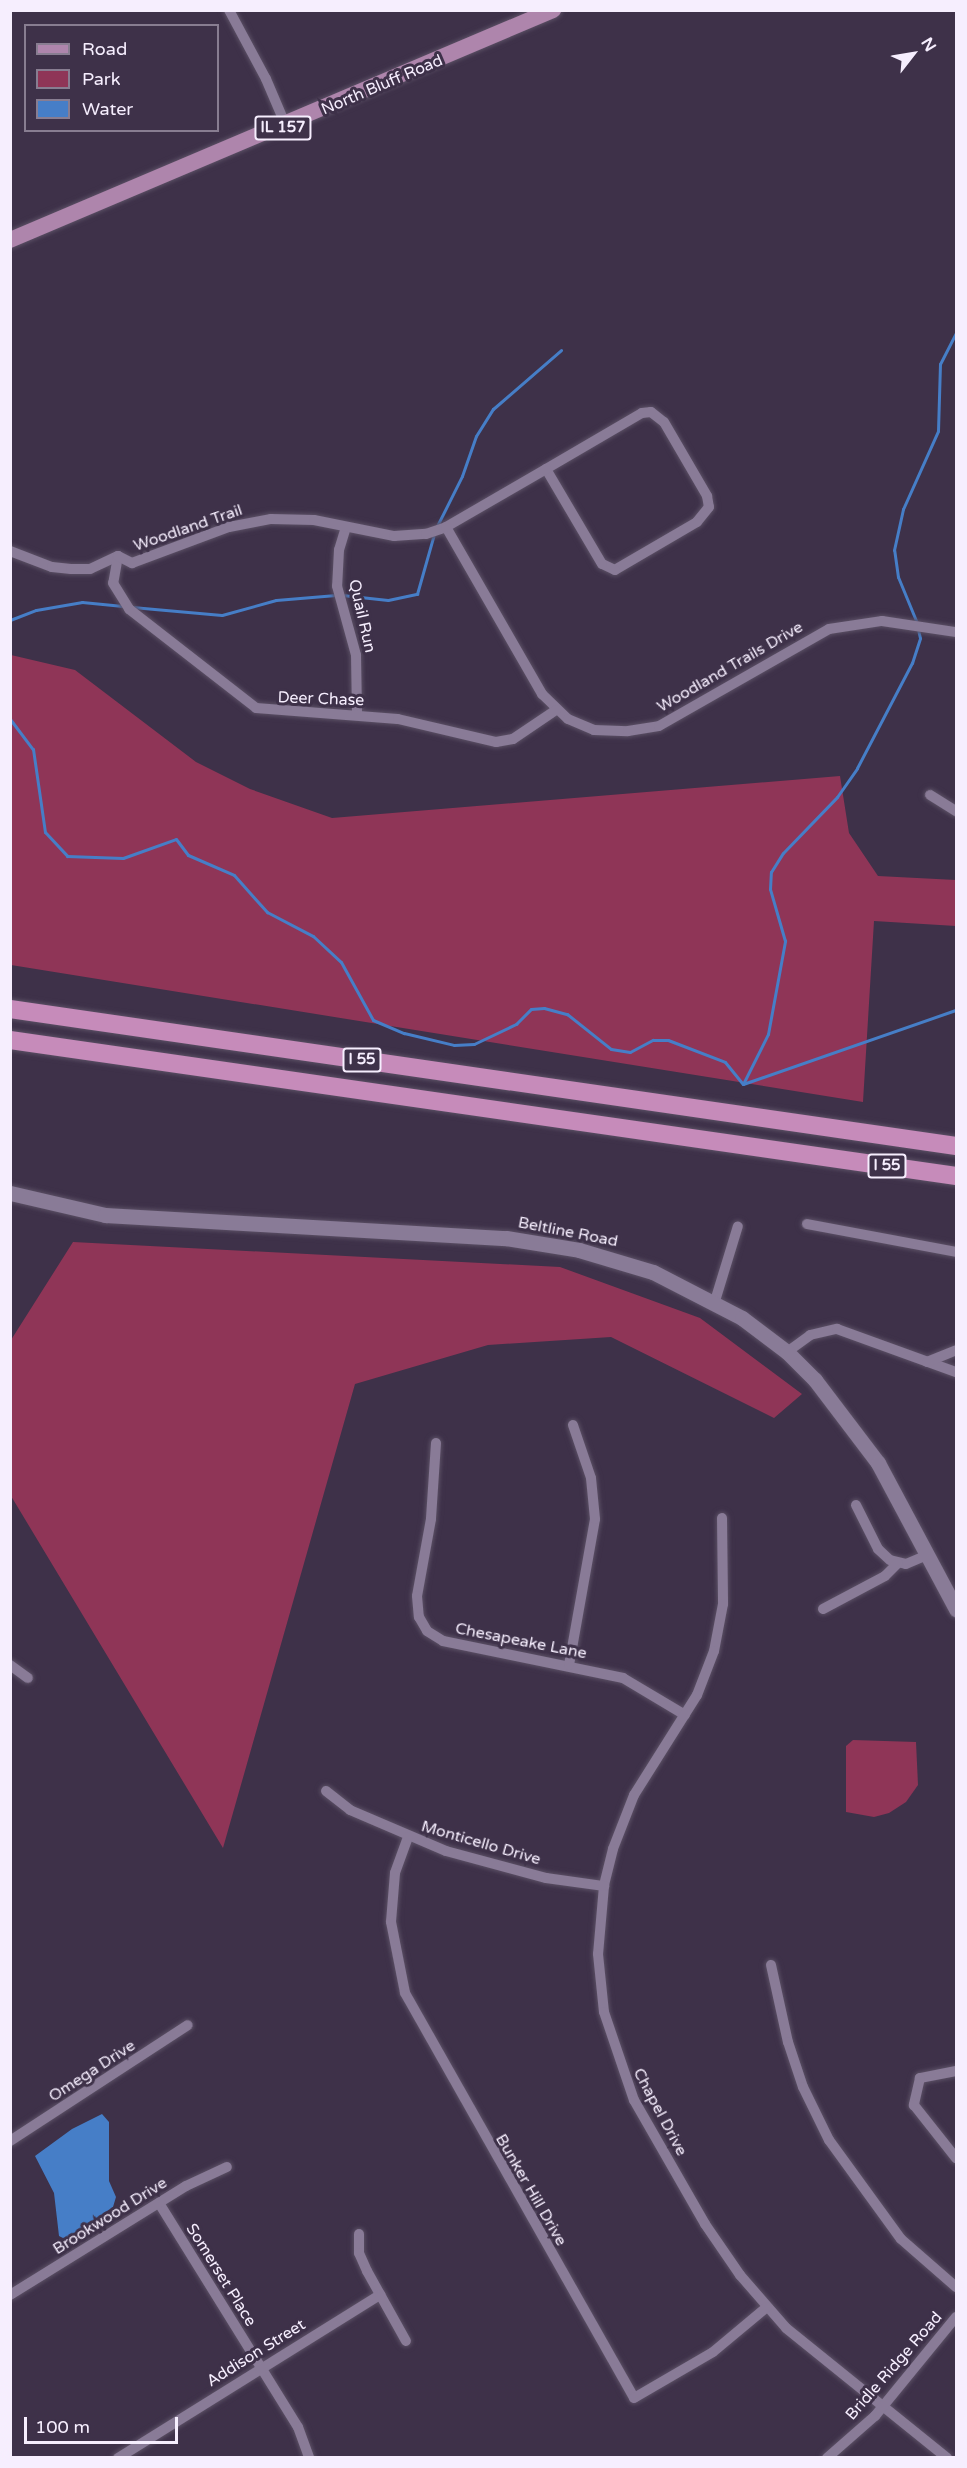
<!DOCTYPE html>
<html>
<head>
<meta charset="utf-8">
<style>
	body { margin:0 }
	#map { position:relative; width:967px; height:2468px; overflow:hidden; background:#3e3149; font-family:"Varela Round",sans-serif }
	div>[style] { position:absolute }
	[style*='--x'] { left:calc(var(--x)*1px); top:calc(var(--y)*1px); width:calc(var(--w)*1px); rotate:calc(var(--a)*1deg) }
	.green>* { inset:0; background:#8f3557 }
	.water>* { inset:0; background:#467ec7 }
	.stream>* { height:3px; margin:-1.5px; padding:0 1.5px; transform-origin:1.5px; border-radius:1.5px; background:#467ec7 }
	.roads { filter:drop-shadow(0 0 2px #5b5065) drop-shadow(0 0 2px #5b5065) }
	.minor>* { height:10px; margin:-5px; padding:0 5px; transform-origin:5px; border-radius:5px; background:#897b97 }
	.secondary>* { height:15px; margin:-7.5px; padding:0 7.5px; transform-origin:7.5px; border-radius:7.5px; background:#897b97 }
	.primary>* { height:16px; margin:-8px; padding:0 8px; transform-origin:8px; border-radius:8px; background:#ae85ac }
	.motorway>* { height:18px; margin:-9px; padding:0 9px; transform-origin:9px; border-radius:9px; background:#c68bba }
	span { translate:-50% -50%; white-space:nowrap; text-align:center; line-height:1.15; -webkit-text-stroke:6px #3e3149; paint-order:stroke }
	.shield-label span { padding:2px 4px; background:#3e3149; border:2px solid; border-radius:4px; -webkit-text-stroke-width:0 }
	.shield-label { font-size:15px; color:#f6eefe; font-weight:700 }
	.street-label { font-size:16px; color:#f6eefe }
	.frame { position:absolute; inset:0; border:12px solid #f6eefe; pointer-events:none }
	.legend { position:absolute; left:24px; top:24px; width:195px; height:108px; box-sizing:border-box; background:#3e3149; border:2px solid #887d91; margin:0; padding:8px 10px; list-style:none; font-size:18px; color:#f6eefe }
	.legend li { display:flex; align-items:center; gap:12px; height:30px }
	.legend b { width:30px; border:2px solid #887d91 }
	.north { position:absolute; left:883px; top:24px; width:60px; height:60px; -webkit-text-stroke:4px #3e3149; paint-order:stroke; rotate:59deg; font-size:16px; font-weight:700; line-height:24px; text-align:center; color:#f6eefe }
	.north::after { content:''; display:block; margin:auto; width:21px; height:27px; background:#f6eefe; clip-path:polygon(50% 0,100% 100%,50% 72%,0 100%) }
	.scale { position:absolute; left:24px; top:2417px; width:154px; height:27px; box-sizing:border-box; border:3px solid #f6eefe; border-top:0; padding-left:8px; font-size:18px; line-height:21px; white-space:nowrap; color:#f6eefe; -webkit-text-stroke:4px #3e3149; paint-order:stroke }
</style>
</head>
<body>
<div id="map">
	<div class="green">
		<div style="clip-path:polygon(11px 655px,75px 670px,196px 762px,250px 789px,332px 818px,840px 776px,849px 833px,878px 876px,956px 880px,956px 926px,874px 921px,863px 1102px,11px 965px)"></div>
		<div style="clip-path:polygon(73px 1242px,560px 1267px,700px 1318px,802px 1394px,774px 1418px,611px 1337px,488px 1345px,355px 1384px,223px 1848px,11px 1496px,11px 1340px)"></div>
		<div style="clip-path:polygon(853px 1740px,916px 1742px,918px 1785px,906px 1802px,889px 1813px,874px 1817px,846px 1812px,846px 1746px)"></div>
	</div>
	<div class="water">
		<div style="clip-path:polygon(102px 2114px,109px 2122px,109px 2181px,116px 2197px,113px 2207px,65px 2239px,59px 2236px,54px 2193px,35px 2156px,72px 2129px)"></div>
	</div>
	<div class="stream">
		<div style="--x:436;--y:528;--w:58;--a:-63.4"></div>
		<div style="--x:462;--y:476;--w:42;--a:-70.7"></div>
		<div style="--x:476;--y:436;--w:32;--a:-58"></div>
		<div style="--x:493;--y:409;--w:90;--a:-40.9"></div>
		<div style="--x:342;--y:595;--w:46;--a:6.2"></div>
		<div style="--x:388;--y:600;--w:30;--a:-12"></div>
		<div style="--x:417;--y:594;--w:62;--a:-74.2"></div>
		<div style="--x:132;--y:607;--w:90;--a:5.1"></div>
		<div style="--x:222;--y:615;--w:56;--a:-15.5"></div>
		<div style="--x:276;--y:600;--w:60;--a:-4.8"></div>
		<div style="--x:10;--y:620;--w:28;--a:-21"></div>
		<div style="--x:36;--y:610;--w:47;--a:-9.9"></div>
		<div style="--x:82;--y:602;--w:41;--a:5.6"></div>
		<div style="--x:917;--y:623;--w:50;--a:-112.4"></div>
		<div style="--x:898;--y:577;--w:27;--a:-98"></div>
		<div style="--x:894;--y:550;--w:42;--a:-77.6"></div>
		<div style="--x:903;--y:509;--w:85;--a:-65.8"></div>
		<div style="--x:938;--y:431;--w:67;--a:-88.3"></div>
		<div style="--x:940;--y:364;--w:35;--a:-63"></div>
		<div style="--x:10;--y:719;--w:38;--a:53"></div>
		<div style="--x:33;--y:749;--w:84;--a:81.8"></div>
		<div style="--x:45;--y:832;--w:33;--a:47"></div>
		<div style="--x:67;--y:856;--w:56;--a:2"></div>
		<div style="--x:123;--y:858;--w:56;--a:-19.7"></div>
		<div style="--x:176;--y:839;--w:20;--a:53"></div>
		<div style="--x:188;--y:855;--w:50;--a:23.5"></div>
		<div style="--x:234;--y:875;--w:50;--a:48.3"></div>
		<div style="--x:267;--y:912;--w:52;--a:27.6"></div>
		<div style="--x:313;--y:936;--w:38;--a:43"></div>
		<div style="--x:341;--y:962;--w:66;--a:61.1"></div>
		<div style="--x:373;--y:1020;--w:34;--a:23"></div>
		<div style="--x:404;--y:1033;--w:51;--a:13.5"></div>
		<div style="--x:454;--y:1045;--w:20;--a:-3"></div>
		<div style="--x:474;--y:1044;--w:47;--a:-25.5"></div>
		<div style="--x:516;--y:1024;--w:21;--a:-45"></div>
		<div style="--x:531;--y:1009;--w:13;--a:-4"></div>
		<div style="--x:544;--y:1008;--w:24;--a:15"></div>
		<div style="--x:567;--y:1014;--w:56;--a:38.5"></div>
		<div style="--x:611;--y:1049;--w:19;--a:9"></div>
		<div style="--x:630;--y:1052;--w:26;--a:-28"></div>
		<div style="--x:653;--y:1040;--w:15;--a:0"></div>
		<div style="--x:668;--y:1040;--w:61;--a:21.1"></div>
		<div style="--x:725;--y:1062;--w:28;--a:51"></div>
		<div style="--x:743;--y:1084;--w:56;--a:-63.4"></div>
		<div style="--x:768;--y:1034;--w:95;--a:-79.6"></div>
		<div style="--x:785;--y:941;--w:54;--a:-106.1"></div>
		<div style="--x:770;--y:889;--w:17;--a:-87"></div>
		<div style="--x:771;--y:872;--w:22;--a:-58"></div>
		<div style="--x:783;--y:853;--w:78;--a:-46"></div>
		<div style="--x:837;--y:797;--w:35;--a:-55"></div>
		<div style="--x:857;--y:768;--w:119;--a:-62.4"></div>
		<div style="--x:912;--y:663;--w:26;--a:-72"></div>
		<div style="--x:920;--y:638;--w:9;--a:-103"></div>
		<div style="--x:743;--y:1084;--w:225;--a:-19.2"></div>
	</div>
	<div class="roads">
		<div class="minor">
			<div style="--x:229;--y:10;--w:78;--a:61.8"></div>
			<div style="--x:266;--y:79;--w:51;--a:66.9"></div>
			<div style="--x:651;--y:412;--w:16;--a:38"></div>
			<div style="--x:664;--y:422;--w:86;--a:59.8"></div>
			<div style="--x:707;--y:496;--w:11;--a:80"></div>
			<div style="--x:709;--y:507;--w:19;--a:129"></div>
			<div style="--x:697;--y:522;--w:95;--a:149.7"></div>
			<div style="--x:615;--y:570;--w:14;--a:-155"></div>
			<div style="--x:602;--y:564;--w:110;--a:-120.5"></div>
			<div style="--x:546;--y:469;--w:111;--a:-30.3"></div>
			<div style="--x:642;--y:413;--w:9;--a:-6"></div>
			<div style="--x:346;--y:527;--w:24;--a:107"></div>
			<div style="--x:339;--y:550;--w:36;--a:93"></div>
			<div style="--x:337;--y:586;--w:72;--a:74.6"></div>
			<div style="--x:356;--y:655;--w:59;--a:89"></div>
			<div style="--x:446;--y:527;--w:193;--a:60.1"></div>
			<div style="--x:542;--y:694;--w:36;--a:44"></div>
			<div style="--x:568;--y:719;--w:28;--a:23"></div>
			<div style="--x:594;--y:730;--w:34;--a:2"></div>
			<div style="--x:628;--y:731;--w:31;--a:-9"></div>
			<div style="--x:659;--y:726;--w:196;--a:-29.7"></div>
			<div style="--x:829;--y:629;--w:54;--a:-8.6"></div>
			<div style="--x:882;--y:621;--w:75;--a:8.5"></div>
			<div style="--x:10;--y:551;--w:45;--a:20.9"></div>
			<div style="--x:52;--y:567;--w:19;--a:6"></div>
			<div style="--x:71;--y:569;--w:19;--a:0"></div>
			<div style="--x:90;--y:569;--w:31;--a:-25"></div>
			<div style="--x:118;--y:556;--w:27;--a:100"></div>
			<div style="--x:113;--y:583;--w:31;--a:58"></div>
			<div style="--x:129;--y:609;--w:161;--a:37.9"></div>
			<div style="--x:256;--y:708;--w:142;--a:4.4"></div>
			<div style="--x:398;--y:719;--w:101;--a:13.2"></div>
			<div style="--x:496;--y:742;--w:17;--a:-10"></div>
			<div style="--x:513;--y:739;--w:52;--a:-34"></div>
			<div style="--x:118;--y:556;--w:16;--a:27"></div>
			<div style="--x:132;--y:563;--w:103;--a:-20.4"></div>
			<div style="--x:229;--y:527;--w:43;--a:-10.8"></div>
			<div style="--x:271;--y:519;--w:43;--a:1.3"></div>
			<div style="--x:314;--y:520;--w:82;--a:11.3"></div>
			<div style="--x:394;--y:536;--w:32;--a:-4"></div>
			<div style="--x:426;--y:534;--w:21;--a:-19"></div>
			<div style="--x:446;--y:527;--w:116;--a:-30.1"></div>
			<div style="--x:930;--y:795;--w:31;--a:32"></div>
			<div style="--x:807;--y:1224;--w:152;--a:10.6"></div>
			<div style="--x:715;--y:1301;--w:78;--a:-73"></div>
			<div style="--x:787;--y:1352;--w:29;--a:-36"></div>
			<div style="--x:810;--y:1335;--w:28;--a:-13"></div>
			<div style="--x:837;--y:1329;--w:127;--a:19.9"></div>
			<div style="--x:927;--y:1362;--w:31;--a:-22"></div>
			<div style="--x:436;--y:1443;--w:76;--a:93.8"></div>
			<div style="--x:431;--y:1519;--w:78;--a:100.3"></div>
			<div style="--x:417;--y:1596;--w:21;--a:85"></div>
			<div style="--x:419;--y:1617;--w:16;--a:60"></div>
			<div style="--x:427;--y:1631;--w:19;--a:32"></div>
			<div style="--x:443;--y:1641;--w:184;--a:11.6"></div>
			<div style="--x:623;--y:1678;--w:72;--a:30.8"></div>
			<div style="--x:856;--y:1505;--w:49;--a:63.4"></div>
			<div style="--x:878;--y:1549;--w:16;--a:43"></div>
			<div style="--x:890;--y:1560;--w:16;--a:14"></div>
			<div style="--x:906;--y:1564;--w:25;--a:-23"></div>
			<div style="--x:722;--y:1518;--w:86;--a:89.3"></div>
			<div style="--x:723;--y:1604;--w:48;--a:100.8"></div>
			<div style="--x:714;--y:1651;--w:47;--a:111.1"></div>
			<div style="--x:697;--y:1695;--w:118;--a:122.2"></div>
			<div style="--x:634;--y:1795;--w:58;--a:111.3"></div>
			<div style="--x:613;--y:1849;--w:38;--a:104"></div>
			<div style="--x:604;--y:1886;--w:68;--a:95"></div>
			<div style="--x:598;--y:1954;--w:58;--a:84.1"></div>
			<div style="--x:604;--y:2012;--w:93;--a:71.2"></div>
			<div style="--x:634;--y:2100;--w:143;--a:60.2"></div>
			<div style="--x:705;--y:2224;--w:62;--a:55.5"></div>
			<div style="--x:740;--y:2275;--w:70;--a:49"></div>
			<div style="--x:786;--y:2328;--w:207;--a:38.9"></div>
			<div style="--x:823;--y:1609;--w:70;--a:-28"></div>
			<div style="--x:885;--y:1576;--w:18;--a:-45"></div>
			<div style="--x:10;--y:1665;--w:22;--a:36"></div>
			<div style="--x:569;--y:1665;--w:148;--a:-79.9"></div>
			<div style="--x:595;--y:1519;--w:41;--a:-95.6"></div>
			<div style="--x:591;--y:1478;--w:56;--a:-108.8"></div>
			<div style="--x:326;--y:1791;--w:31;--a:38"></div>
			<div style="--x:350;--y:1810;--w:104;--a:23.1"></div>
			<div style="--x:446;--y:1851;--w:104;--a:15.1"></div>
			<div style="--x:546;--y:1878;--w:59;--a:7.9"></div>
			<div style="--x:408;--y:1837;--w:38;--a:110"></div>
			<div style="--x:395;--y:1873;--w:49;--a:94.7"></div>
			<div style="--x:391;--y:1922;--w:72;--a:78.8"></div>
			<div style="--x:405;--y:1993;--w:465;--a:60.5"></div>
			<div style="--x:634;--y:2398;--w:91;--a:-30.2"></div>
			<div style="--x:713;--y:2352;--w:70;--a:-39.8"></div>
			<div style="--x:771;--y:1965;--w:79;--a:77.6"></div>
			<div style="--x:788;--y:2042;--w:47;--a:71.6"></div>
			<div style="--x:803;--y:2087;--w:59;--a:63.9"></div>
			<div style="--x:829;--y:2140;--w:122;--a:54"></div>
			<div style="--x:901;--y:2239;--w:73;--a:41.1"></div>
			<div style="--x:956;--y:2071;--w:37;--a:169"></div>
			<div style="--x:920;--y:2078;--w:28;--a:103"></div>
			<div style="--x:914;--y:2105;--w:68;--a:51.6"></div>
			<div style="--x:10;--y:2141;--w:212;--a:-33.1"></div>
			<div style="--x:159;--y:2203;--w:264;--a:58.2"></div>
			<div style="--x:298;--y:2427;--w:33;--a:70"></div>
			<div style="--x:359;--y:2234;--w:19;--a:90"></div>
			<div style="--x:359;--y:2253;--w:20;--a:66"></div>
			<div style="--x:367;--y:2271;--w:80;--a:60.9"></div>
			<div style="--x:10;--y:2295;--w:207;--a:-31.8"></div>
			<div style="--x:186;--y:2186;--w:45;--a:-24.9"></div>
			<div style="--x:118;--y:2458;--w:309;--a:-31.9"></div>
			<div style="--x:827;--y:2458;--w:64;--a:-41.2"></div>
			<div style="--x:875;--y:2416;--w:128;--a:-50.7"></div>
		</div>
		<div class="secondary">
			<div style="--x:10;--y:1193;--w:98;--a:13"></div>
			<div style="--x:105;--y:1215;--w:402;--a:3.3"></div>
			<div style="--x:506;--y:1238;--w:74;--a:9.3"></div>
			<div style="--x:579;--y:1250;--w:77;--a:16.6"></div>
			<div style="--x:653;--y:1272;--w:100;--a:27.3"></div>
			<div style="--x:742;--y:1318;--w:56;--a:37.1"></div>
			<div style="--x:787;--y:1352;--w:40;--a:45"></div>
			<div style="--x:815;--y:1380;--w:104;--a:52.8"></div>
			<div style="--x:878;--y:1463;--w:166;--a:61.9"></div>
		</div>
		<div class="primary">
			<div style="--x:10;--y:240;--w:590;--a:-22.96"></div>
		</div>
		<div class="motorway">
			<div style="--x:10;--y:1009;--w:956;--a:8.24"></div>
			<div style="--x:10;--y:1040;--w:956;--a:8.18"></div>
		</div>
	</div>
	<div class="shield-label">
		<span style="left:283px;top:128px">IL 157</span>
		<span style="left:362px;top:1060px">I 55</span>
		<span style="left:887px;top:1166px">I 55</span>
	</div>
	<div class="street-label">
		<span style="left:382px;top:85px;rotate:-23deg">North Bluff Road</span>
		<span style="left:188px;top:528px;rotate:-19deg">Woodland Trail</span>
		<span style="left:362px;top:616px;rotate:77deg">Quail Run</span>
		<span style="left:730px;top:667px;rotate:-30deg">Woodland Trails Drive</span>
		<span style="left:321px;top:699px;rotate:2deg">Deer Chase</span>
		<span style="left:568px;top:1232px;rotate:11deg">Beltline Road</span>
		<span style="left:521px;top:1641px;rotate:11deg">Chesapeake Lane</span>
		<span style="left:481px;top:1843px;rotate:16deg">Monticello Drive</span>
		<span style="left:92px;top:2071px;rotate:-33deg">Omega Drive</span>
		<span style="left:660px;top:2112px;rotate:62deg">Chapel Drive</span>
		<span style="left:531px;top:2190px;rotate:60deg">Bunker Hill Drive</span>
		<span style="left:110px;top:2216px;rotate:-32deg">Brookwood Drive</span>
		<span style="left:221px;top:2275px;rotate:58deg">Somerset Place</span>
		<span style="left:256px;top:2353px;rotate:-32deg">Addison Street</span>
		<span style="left:894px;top:2366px;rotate:-49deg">Bridle Ridge Road</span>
	</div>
	<div class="frame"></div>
	<ul class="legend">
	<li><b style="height:8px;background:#ae85ac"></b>Road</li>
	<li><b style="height:16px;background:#8f3557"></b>Park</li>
	<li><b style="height:16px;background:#467ec7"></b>Water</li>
	</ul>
	<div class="north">N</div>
	<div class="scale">100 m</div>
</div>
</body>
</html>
